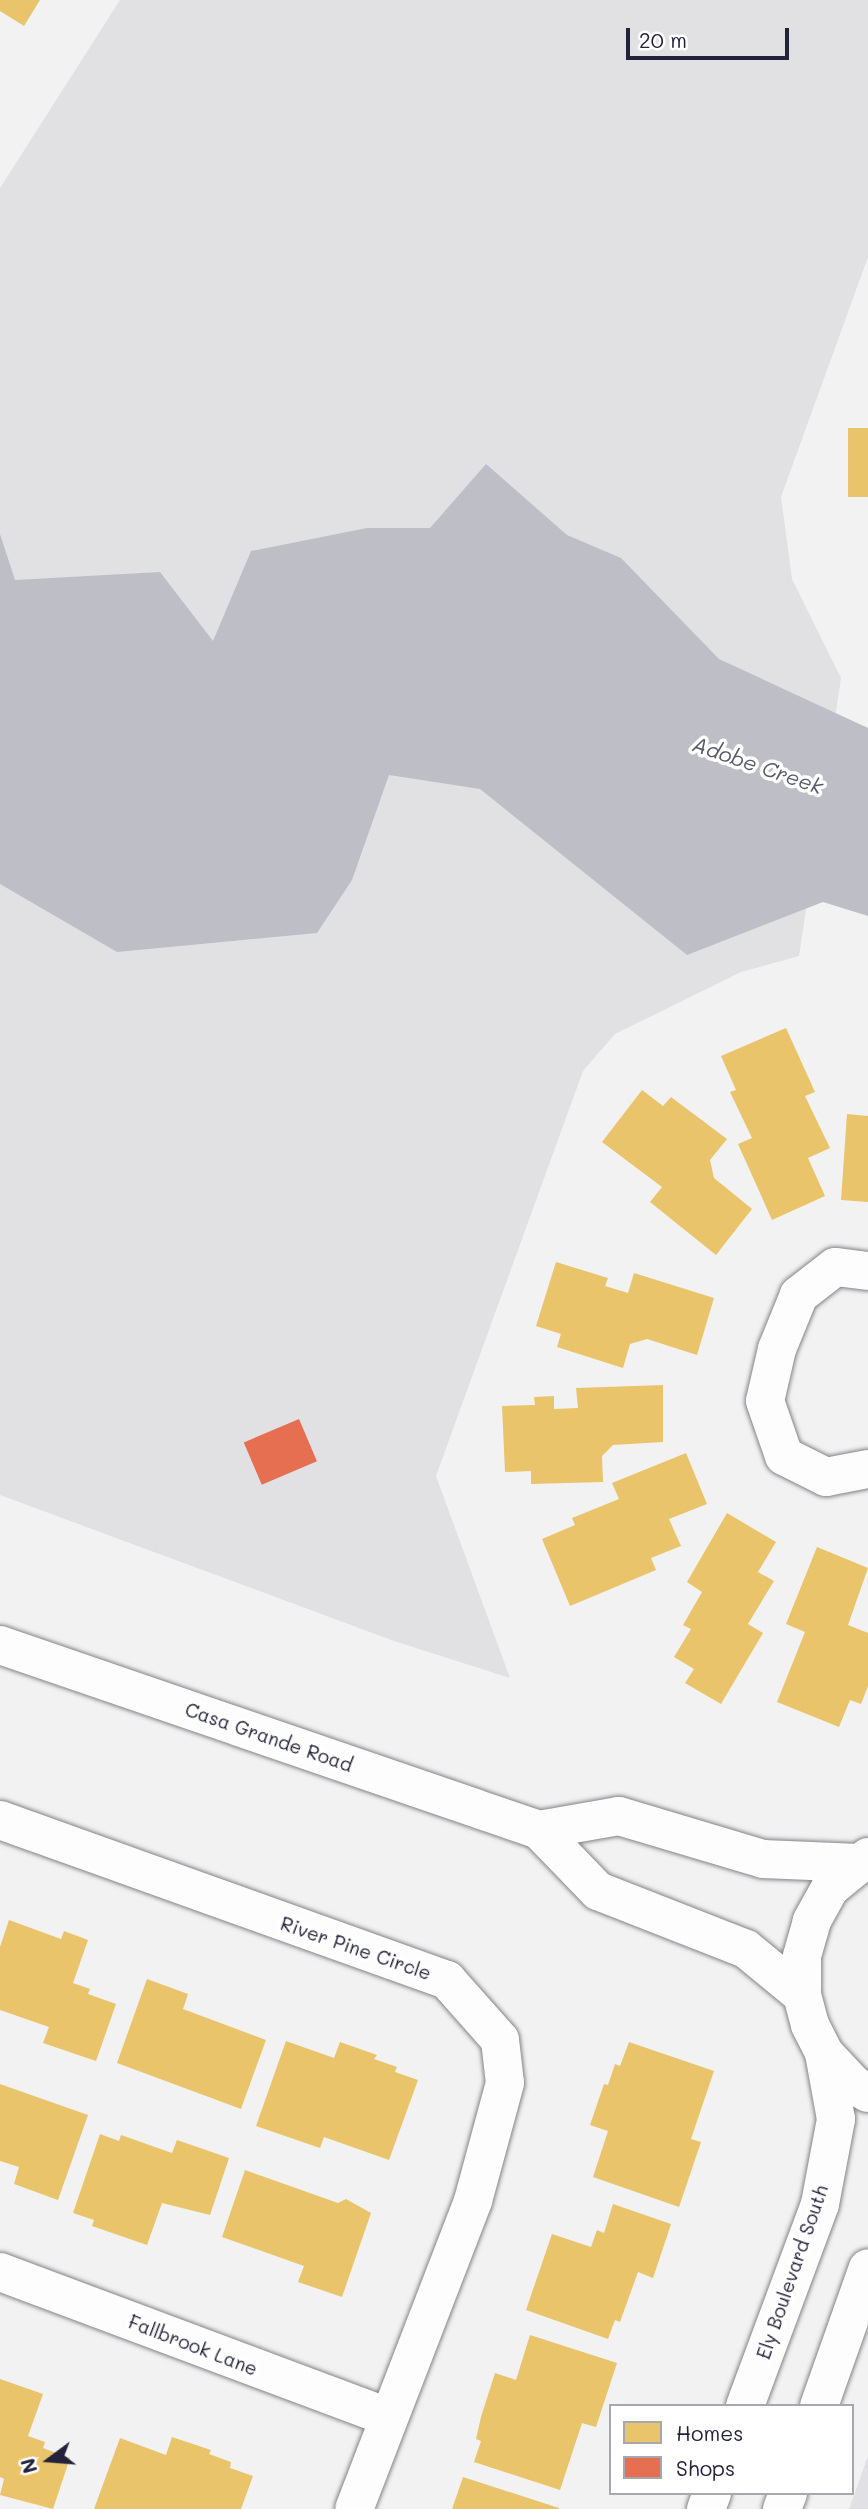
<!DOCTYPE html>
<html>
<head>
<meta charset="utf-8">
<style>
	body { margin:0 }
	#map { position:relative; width:868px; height:2509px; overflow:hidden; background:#f2f2f3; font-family:Mali,sans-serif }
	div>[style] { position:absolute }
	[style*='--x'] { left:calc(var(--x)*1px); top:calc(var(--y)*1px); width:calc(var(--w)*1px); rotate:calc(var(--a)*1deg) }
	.built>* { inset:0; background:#e1e1e5 }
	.green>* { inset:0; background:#e1e1e4 }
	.water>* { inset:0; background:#bebec6 }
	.homes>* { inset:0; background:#e9c46a; transform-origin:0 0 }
	.shops>* { inset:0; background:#e76f51; transform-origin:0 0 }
	.roads { filter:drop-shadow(0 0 2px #848489) drop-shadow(0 0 2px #848489) }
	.minor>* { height:38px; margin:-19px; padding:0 19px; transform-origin:19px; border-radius:19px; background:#fdfdfd }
	.major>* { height:38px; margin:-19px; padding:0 19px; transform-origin:19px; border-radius:19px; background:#fdfdfd }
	span { translate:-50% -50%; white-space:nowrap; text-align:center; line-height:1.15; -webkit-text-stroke:7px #fff; paint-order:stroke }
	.street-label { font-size:19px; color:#22223b }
	.water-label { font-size:21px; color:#58586b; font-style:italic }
	.legend { position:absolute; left:609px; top:2404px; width:245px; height:91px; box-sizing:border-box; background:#fff; border:2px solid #a7a7b1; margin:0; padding:9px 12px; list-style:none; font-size:21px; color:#22223b }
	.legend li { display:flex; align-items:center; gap:14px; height:35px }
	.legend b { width:35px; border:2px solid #a7a7b1 }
	.north { position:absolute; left:14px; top:2425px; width:70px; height:70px; -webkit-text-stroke:5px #fff; paint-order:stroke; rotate:254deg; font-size:19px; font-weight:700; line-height:28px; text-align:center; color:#22223b }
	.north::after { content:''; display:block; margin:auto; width:24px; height:32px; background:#22223b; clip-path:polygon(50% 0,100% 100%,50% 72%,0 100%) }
	.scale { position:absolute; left:626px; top:28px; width:163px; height:32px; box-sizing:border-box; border:4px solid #22223b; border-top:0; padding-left:9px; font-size:21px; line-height:24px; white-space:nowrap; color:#22223b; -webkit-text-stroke:5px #fff; paint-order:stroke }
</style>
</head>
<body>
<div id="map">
	<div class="built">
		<div style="clip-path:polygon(868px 2456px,868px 2509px,849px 2509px)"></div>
	</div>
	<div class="green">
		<div style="clip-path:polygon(120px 0,868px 0,868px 257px,781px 497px,792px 579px,841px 678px,799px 956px,741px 972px,615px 1034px,583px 1071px,436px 1476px,510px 1678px,394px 1641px,0 1495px,0 188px)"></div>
	</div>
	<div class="water">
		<div style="clip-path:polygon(486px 464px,567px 535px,621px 558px,719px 659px,868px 728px,868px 916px,823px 902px,687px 955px,480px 789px,389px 775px,352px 880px,317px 933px,117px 952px,0 884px,0 534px,15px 580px,160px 572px,213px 641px,251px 551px,367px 528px,430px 528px)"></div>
	</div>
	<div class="homes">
		<div style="clip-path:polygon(0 0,40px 0,24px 26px,0 11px)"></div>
		<div style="left:868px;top:428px;width:69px;height:20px;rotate:90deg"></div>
		<div style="clip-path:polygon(786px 1028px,815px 1092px,805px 1096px,830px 1148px,808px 1158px,825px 1196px,772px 1220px,738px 1144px,752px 1138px,730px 1092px,736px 1090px,721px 1056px)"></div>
		<div style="clip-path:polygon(642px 1090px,663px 1106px,671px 1097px,727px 1139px,710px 1160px,714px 1178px,752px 1209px,716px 1255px,650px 1202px,662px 1187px,602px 1142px)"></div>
		<div style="clip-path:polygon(847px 1114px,868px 1116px,868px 1202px,841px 1200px)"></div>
		<div style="clip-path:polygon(556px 1262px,608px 1278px,605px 1286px,628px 1293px,634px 1273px,714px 1298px,697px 1355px,647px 1339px,630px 1344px,623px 1368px,557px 1347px,561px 1334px,536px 1326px)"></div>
		<div style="clip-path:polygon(663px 1385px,663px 1442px,613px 1445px,602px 1456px,603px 1482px,531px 1484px,531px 1471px,505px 1472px,502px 1406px,535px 1405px,534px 1397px,554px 1396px,554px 1409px,578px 1408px,576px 1388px)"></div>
		<div style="clip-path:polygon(686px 1453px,707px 1504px,669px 1519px,681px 1546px,651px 1558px,656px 1570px,570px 1606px,542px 1539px,575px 1525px,572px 1518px,619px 1499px,612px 1483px)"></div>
		<div style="clip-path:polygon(727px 1513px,776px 1542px,758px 1572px,774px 1581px,748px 1624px,763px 1633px,721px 1704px,685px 1683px,694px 1669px,674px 1657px,691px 1629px,683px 1625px,702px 1592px,687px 1582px)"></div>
		<div style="clip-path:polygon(817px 1547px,868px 1568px,848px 1625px,868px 1633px,868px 1686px,861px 1704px,850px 1700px,839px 1727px,777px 1702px,805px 1632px,786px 1624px)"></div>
		<div style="clip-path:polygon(9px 1920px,61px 1939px,64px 1931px,88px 1940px,73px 1983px,90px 1989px,88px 1994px,116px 2004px,96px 2061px,43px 2043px,49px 2027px,0 2010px,0 1947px)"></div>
		<div style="clip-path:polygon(147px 1979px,188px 1994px,183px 2009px,266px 2040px,241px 2109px,117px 2063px)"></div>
		<div style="clip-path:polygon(286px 2041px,334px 2058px,340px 2042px,377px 2055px,374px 2059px,397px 2067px,395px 2072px,418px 2080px,389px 2160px,324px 2137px,320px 2148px,256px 2126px)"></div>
		<div style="clip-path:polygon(629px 2042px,714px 2071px,691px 2139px,701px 2142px,679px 2207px,593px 2177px,608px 2131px,590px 2125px,604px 2084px,608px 2085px,615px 2064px,620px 2066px)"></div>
		<div style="clip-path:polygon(0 2084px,88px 2115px,58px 2200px,14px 2184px,19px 2167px,0 2161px)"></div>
		<div style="clip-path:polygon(100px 2134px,119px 2141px,121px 2135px,172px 2153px,177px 2140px,229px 2158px,210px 2215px,162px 2203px,147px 2245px,92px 2226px,94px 2220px,73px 2213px)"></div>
		<div style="clip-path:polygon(245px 2170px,338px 2203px,346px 2199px,371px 2213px,342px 2297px,298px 2282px,304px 2266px,222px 2237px)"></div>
		<div style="clip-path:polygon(613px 2204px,671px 2224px,653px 2278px,638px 2272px,620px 2322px,615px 2320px,608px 2339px,526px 2310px,552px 2234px,591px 2247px,597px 2230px,604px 2233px)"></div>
		<div style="clip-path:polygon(530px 2335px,617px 2363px,596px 2427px,582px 2423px,560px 2490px,474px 2462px,481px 2441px,476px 2439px,481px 2417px,495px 2373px,516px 2380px)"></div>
		<div style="clip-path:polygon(0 2379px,43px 2394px,28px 2436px,45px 2442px,43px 2448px,70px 2458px,53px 2509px,0 2495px,4px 2479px,0 2477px)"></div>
		<div style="clip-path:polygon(172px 2437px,211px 2450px,209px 2454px,231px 2462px,230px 2468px,253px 2476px,241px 2509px,94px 2509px,120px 2438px,166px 2455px)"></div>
		<div style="clip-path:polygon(463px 2477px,559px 2508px,559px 2509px,452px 2509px)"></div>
	</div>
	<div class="shops">
		<div style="left:299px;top:1419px;width:46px;height:60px;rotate:67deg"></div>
	</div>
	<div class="roads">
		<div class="minor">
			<div style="--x:868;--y:1271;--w:33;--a:-173"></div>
			<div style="--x:835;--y:1267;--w:46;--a:142.1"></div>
			<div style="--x:799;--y:1295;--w:58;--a:112.2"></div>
			<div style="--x:777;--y:1349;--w:53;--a:103"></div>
			<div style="--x:765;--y:1401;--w:58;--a:70.9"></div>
			<div style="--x:784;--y:1456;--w:47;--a:26.6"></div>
			<div style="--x:826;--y:1477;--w:43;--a:-10.8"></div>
			<div style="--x:0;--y:1820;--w:475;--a:19.7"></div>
			<div style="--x:447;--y:1980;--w:80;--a:48.5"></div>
			<div style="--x:500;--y:2040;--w:43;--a:83.4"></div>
			<div style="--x:505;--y:2083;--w:122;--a:105.2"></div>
			<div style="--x:473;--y:2201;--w:330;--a:111.1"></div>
			<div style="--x:0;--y:2272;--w:413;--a:20.5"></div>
		</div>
		<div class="major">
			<div style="--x:0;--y:1645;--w:570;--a:18.94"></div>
			<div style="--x:539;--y:1830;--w:85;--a:46"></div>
			<div style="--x:598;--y:1891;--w:159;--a:21.4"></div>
			<div style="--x:746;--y:1949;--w:72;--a:39.4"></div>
			<div style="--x:539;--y:1830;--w:81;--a:-9.9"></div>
			<div style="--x:619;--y:1816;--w:150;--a:16.6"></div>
			<div style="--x:763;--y:1859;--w:96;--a:2.4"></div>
			<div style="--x:868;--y:1857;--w:49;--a:140.8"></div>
			<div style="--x:830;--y:1888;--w:38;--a:119"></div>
			<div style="--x:812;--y:1921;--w:37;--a:106"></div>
			<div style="--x:802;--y:1957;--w:38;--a:90"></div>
			<div style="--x:802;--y:1995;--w:31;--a:75"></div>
			<div style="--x:810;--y:2025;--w:31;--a:63"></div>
			<div style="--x:824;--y:2053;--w:44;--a:46.8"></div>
			<div style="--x:854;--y:2085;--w:16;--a:30"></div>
			<div style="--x:745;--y:2406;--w:215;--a:-69.6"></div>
			<div style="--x:820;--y:2204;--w:86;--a:-79.3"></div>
			<div style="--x:836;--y:2119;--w:67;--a:-100.3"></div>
			<div style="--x:819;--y:2406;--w:146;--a:-70.5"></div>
			<div style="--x:706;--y:2509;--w:17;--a:-69"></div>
			<div style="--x:782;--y:2509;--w:17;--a:-69"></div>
		</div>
	</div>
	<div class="street-label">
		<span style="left:269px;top:1737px;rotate:19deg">Casa Grande Road</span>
		<span style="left:356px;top:1948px;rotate:19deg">River Pine Circle</span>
		<span style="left:792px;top:2272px;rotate:-71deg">Ely Boulevard South</span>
		<span style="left:193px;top:2345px;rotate:21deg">Fallbrook Lane</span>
	</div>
	<div class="water-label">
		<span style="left:758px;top:765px;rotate:19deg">Adobe Creek</span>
	</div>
	<ul class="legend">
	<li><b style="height:19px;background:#e9c46a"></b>Homes</li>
	<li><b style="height:19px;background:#e76f51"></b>Shops</li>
	</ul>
	<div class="north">N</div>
	<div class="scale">20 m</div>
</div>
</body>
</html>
